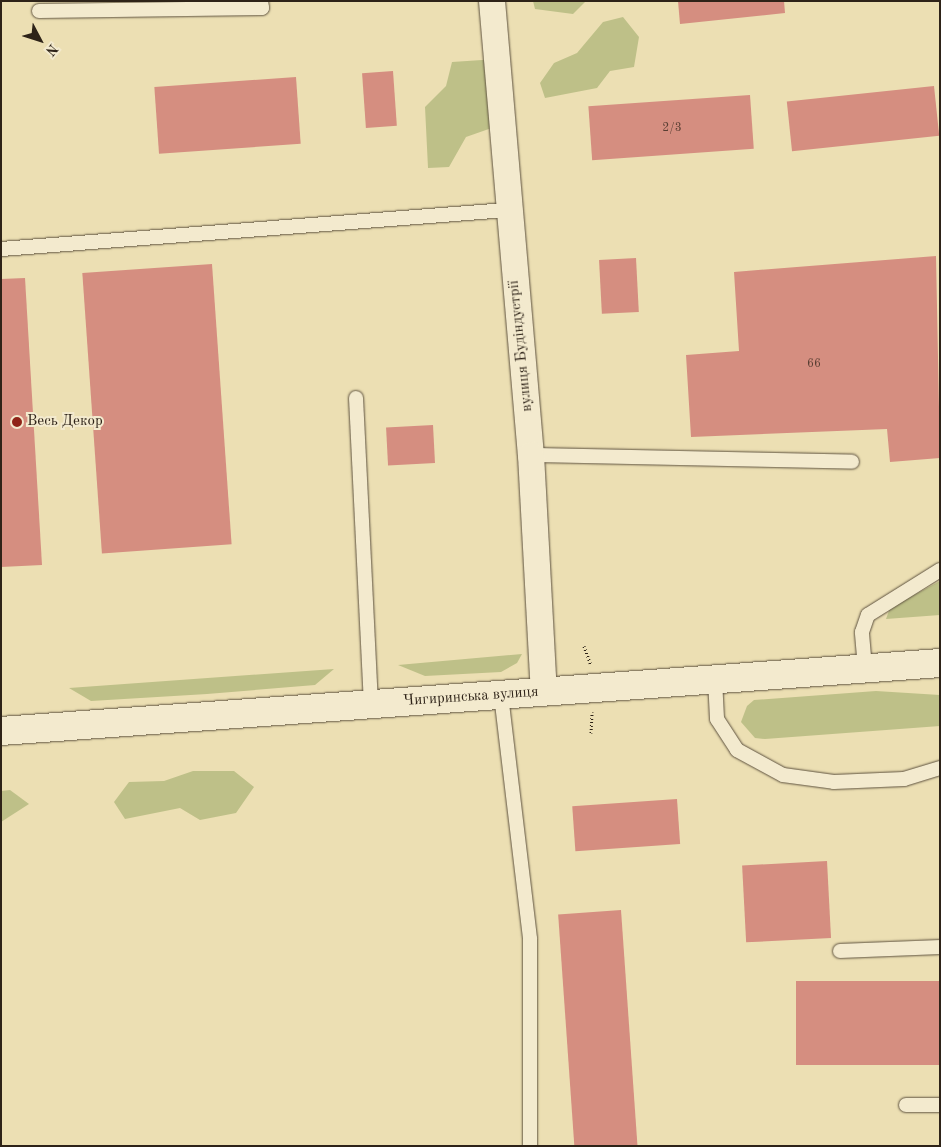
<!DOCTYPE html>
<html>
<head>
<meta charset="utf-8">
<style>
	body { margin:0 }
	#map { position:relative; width:941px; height:1147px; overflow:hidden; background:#ecdfb3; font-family:"Old Standard TT",serif }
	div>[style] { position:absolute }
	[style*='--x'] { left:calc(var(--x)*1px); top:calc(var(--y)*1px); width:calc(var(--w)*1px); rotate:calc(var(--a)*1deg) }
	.green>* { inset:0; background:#bec088 }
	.building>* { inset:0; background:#d58e80; transform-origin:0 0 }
	.path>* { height:3px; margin-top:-1.5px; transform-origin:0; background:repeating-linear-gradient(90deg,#2e2318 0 1px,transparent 0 3.5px) }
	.roads { filter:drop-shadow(0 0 1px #5e523f) drop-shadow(0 0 1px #5e523f) }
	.service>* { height:14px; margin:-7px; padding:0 7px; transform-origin:7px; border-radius:7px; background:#f3eace }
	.minor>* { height:26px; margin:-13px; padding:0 13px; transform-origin:13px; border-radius:13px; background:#f3eace }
	.secondary>* { height:28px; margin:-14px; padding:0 14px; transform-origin:14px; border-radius:14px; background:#f3eace }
	.dots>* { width:14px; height:14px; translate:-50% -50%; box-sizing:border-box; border:2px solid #f3eace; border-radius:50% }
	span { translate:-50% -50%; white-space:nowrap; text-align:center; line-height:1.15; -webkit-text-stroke:4px #f3eace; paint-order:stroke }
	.number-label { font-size:12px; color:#583e32 }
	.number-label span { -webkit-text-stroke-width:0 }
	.street-label { font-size:15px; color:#2e2318 }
	.poi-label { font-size:15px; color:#2e2318 }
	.left { translate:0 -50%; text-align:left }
	.frame { position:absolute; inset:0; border:2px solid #2e2318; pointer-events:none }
	.north { position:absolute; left:15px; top:15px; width:50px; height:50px; -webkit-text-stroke:4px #f3eace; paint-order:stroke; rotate:130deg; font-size:14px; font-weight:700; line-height:20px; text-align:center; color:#2e2318 }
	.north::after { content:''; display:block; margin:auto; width:18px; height:22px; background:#2e2318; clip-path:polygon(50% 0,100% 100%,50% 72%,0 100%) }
</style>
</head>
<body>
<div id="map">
	<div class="green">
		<div style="clip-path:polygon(533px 1px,585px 1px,585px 2px,573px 14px,535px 9px)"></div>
		<div style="clip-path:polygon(623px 17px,639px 37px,634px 67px,610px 71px,597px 88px,545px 98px,540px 83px,554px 63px,577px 53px,603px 22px)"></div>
		<div style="clip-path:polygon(497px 59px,503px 124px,466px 137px,449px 167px,428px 168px,425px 107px,446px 86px,452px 62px)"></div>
		<div style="clip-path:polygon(940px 581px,940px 615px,886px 619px,890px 608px)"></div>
		<div style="clip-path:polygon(522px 654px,517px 663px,501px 672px,425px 676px,398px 665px)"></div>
		<div style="clip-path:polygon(334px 669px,315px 685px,207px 694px,91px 701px,69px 688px)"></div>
		<div style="clip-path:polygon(876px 691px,940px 695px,940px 726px,765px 739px,755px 738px,741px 722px,747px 706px,754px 700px)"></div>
		<div style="clip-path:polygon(193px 771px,234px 771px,254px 787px,236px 813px,200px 820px,180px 808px,125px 819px,114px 802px,129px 782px,164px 781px)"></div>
		<div style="clip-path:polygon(10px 790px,29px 804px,1px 822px,1px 791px)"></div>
	</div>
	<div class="building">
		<div style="clip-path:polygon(678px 1px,784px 1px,785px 13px,680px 24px)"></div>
		<div style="left:393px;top:71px;width:55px;height:31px;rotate:86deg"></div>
		<div style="left:296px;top:77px;width:67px;height:142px;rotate:86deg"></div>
		<div style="left:934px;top:86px;width:50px;height:148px;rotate:84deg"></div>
		<div style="left:750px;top:95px;width:54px;height:162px;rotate:86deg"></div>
		<div style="clip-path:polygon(936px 256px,940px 458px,890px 462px,887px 429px,691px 437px,686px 355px,739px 351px,734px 272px)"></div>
		<div style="left:636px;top:258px;width:54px;height:37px;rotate:87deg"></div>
		<div style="left:212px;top:264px;width:281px;height:130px;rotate:86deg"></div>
		<div style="clip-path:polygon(25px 278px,42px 565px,1px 567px,1px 279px)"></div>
		<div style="left:433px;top:425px;width:38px;height:47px;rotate:87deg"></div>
		<div style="left:677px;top:799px;width:45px;height:105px;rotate:86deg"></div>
		<div style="left:827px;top:861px;width:77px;height:85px;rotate:87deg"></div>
		<div style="left:621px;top:910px;width:237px;height:63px;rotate:86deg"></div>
		<div style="left:940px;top:981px;width:84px;height:144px;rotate:90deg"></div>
	</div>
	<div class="path">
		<div style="--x:584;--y:646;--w:20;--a:70"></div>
		<div style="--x:591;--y:733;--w:21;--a:-87"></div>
	</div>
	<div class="roads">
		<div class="service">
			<div style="--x:39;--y:11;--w:223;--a:-0.8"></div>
			<div style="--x:262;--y:8;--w:7;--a:-98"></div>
			<div style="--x:1;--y:249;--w:508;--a:-4.41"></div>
			<div style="--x:356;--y:398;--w:306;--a:87.2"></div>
			<div style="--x:531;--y:455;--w:321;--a:1.2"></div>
			<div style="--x:865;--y:668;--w:36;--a:-95"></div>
			<div style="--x:862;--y:632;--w:18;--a:-71"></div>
			<div style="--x:868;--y:615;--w:85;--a:-32"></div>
			<div style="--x:715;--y:679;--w:40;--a:87.1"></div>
			<div style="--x:717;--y:719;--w:37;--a:57"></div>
			<div style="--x:737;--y:750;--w:52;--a:28.5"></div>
			<div style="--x:783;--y:775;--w:51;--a:7.8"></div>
			<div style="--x:834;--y:782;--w:70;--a:-2.5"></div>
			<div style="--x:904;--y:779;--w:38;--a:-17"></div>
			<div style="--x:501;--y:695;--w:246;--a:83.2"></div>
			<div style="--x:530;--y:939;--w:207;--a:90"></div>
			<div style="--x:840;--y:951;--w:100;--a:-2.3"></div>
			<div style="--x:906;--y:1105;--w:34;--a:0"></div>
		</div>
		<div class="minor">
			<div style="--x:492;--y:1;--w:456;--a:85.1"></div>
			<div style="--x:531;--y:455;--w:237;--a:86.9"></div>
		</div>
		<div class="secondary">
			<div style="--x:1;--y:731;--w:941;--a:-4.14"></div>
		</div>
	</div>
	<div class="dots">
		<div style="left:17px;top:422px;background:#8f2418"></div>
	</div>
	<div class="number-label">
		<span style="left:672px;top:129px">2/3</span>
		<span style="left:814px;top:365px">66</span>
	</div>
	<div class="street-label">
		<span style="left:521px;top:346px;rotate:-96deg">вулиця Будіндустрії</span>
		<span style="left:471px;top:697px;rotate:-4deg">Чигиринська вулиця</span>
	</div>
	<div class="poi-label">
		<span class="left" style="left:27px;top:422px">Весь Декор</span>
	</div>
	<div class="frame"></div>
	<div class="north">N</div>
</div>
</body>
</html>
